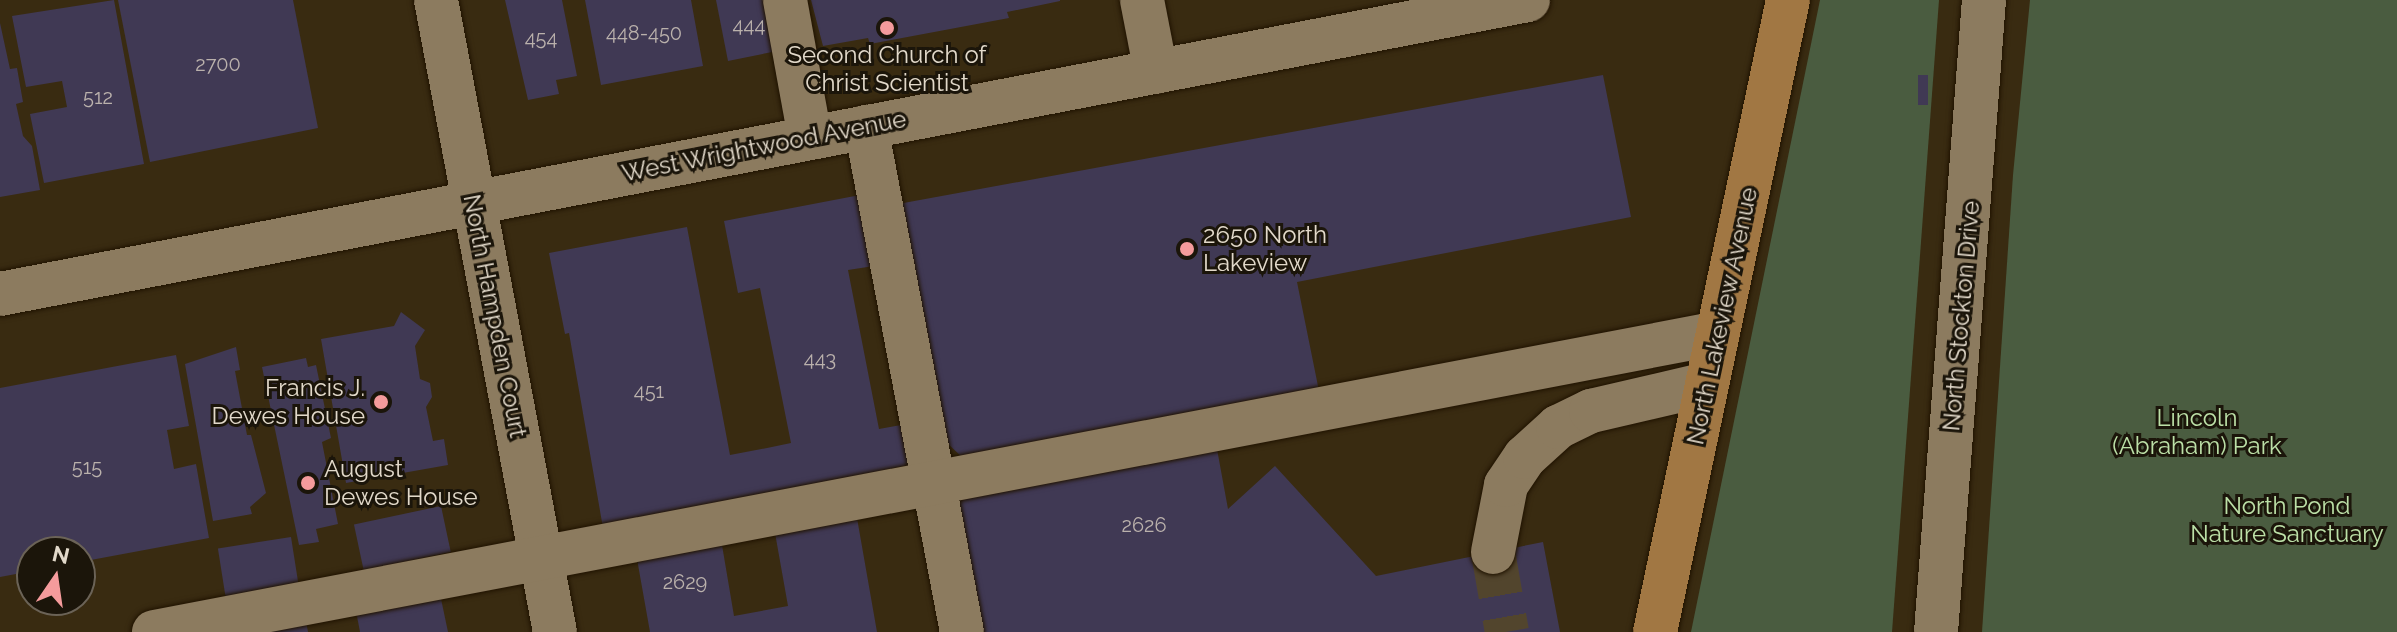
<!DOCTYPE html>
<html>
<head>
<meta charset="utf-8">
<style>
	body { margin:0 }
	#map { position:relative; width:2397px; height:632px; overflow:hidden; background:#392b11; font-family:Raleway,sans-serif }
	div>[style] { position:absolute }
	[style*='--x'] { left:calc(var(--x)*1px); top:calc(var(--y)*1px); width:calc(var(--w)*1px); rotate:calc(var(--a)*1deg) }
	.green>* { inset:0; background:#4a5c40 }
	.building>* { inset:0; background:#403954; transform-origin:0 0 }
	.minor-tunnel>* { height:44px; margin-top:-22px; transform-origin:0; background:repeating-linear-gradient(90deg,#52452d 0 44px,transparent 0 66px) }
	.roads { filter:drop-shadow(0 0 2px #201300) drop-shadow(0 0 2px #201300) }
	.minor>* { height:44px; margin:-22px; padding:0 22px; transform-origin:22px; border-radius:22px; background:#8c7b5f }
	.major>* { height:44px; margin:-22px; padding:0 22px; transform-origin:22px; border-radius:22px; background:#a17743 }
	.dots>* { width:22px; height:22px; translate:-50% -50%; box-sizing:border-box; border:4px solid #1b150a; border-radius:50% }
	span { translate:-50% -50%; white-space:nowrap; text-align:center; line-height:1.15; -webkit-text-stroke:6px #1b150a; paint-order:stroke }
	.number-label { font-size:20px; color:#bab1ac }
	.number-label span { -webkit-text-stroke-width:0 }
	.poi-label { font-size:24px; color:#e2d9ca }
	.left { translate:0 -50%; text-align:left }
	.right { translate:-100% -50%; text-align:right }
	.street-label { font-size:24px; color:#e2d9ca }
	.park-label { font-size:24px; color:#bce0a7 }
	.north { position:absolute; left:16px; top:536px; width:80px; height:80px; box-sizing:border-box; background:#1b150a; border:2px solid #6b6357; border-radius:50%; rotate:13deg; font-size:22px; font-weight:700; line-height:32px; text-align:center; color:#e2d9ca }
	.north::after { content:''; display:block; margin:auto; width:28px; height:36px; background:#f59b9c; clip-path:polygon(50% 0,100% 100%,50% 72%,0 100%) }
</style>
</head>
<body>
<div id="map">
	<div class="green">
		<div style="clip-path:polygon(1820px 0,1939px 0,1892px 632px,1691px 632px)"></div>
		<div style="clip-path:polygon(2030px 0,2397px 0,2397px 632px,1982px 632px,2013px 175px)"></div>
	</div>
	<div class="building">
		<div style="clip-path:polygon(114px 0,144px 164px,44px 183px,30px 114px,67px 107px,62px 81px,26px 87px,12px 16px)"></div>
		<div style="clip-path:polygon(118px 0,293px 0,318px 128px,150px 162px)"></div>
		<div style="clip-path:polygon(505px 0,562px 0,577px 76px,556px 80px,559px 94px,528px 100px)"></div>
		<div style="clip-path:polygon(585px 0,691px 0,703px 66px,601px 85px)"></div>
		<div style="clip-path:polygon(716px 0,772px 0,782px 50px,728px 61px)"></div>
		<div style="clip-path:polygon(811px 0,1060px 0,1060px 1px,1007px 12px,1009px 18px,870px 44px,868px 38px,823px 46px)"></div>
		<div style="clip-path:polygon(0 23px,10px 69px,17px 68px,23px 102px,16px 104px,23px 136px,32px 146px,40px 190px,0 197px)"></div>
		<div style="clip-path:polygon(1603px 75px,1631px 217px,1297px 282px,1319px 391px,964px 459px,945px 441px,898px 204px)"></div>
		<div style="left:1918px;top:75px;width:10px;height:30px"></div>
		<div style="clip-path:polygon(860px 195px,874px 266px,848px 270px,879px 429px,901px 425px,909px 465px,603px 528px,569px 333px,565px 334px,549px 253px,687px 227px,730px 455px,767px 448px,791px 443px,760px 288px,738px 293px,724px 221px)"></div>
		<div style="clip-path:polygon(401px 312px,425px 330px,415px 346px,420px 379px,430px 383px,432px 397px,426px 407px,433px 441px,444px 439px,448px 465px,346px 483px,321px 339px,394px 326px)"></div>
		<div style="clip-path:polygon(236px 347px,240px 370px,235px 371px,247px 435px,251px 435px,266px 493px,250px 507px,252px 514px,213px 521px,185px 364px)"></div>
		<div style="clip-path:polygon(176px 355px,189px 426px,167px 430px,174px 469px,196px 464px,209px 538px,80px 562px,80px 552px,32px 552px,32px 571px,0 577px,0 388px)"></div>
		<div style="clip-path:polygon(306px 358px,308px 367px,316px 365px,331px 438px,322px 442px,338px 524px,316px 529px,319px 542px,299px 545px,262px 367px)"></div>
		<div style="clip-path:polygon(1217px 449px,1228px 509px,1275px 466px,1376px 576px,1543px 542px,1560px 632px,979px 632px,954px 499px)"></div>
		<div style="left:441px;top:506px;width:47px;height:89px;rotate:78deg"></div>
		<div style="clip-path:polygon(857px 518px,877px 632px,650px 632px,637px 559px,722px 545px,734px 616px,788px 606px,775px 533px)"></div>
		<div style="left:291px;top:537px;width:49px;height:74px;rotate:81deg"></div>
		<div style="clip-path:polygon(440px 594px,448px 632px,360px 632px,356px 611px)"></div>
		<div style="clip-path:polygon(306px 621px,308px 632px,260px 632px)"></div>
	</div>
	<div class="minor-tunnel">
		<div style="--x:1493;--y:552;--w:81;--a:80.1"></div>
	</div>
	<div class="roads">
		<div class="minor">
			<div style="--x:436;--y:0;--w:643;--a:79.34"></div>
			<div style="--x:785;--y:0;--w:140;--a:79.7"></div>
			<div style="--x:1142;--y:0;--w:73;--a:79"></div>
			<div style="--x:866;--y:127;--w:514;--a:79.24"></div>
			<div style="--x:0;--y:294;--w:1556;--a:-10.89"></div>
			<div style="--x:1493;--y:552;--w:68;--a:-79"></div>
			<div style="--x:1506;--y:485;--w:34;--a:-56"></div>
			<div style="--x:1525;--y:457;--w:45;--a:-42.3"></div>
			<div style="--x:1558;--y:427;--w:37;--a:-26"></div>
			<div style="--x:1591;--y:411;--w:119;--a:-13.1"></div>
			<div style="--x:154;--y:632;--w:1592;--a:-10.82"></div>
			<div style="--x:1936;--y:632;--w:634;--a:-85.66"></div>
		</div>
		<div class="major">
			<div style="--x:1655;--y:632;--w:646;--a:-78.12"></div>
		</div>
	</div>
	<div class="dots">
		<div style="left:887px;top:28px;background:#f59b9c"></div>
		<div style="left:1187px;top:249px;background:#f59b9c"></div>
		<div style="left:381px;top:402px;background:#f59b9c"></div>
		<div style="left:308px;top:483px;background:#f59b9c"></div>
	</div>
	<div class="number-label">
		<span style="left:749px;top:25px">444</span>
		<span style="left:644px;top:33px">448-450</span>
		<span style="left:541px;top:38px">454</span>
		<span style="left:218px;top:64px">2700</span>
		<span style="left:98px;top:97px">512</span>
		<span style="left:820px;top:359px">443</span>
		<span style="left:649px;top:391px">451</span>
		<span style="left:87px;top:467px">515</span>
		<span style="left:1144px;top:525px">2626</span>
		<span style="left:685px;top:582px">2629</span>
	</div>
	<div class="poi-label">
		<span style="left:887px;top:69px">Second Church of<br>Christ Scientist</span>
		<span class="left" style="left:1203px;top:249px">2650 North<br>Lakeview</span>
		<span class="right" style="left:365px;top:402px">Francis J.<br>Dewes House</span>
		<span class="left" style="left:324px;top:483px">August<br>Dewes House</span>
	</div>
	<div class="street-label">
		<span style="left:764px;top:146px;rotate:-11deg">West Wrightwood Avenue</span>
		<span style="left:495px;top:316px;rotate:79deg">North Hampden Court</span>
		<span style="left:1722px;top:316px;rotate:-78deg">North Lakeview Avenue</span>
		<span style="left:1961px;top:316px;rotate:-85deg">North Stockton Drive</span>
	</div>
	<div class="park-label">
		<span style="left:2197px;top:432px">Lincoln<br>(Abraham) Park</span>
		<span style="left:2287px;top:520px">North Pond<br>Nature Sanctuary</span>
	</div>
	<div class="north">N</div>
</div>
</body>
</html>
